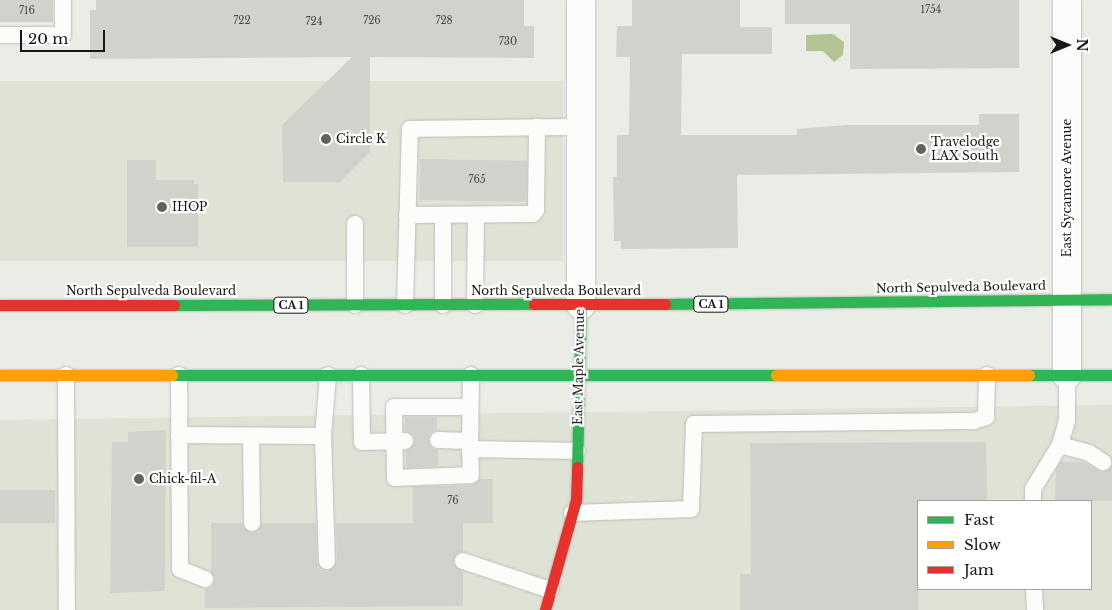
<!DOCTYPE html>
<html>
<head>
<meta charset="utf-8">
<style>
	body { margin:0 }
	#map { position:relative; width:1112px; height:610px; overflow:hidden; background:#eaece6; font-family:"Libre Baskerville",serif }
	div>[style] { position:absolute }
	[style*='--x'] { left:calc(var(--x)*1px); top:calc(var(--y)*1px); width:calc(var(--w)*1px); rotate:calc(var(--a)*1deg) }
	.built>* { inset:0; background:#dee3d5; transform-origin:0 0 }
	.water>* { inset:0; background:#b4c393 }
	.building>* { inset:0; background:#d0d2cc; transform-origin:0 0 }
	.roads { filter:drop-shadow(0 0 1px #bdbeb9) drop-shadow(0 0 1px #bdbeb9) }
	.lane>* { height:16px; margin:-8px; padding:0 8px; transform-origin:8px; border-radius:8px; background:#fcfcfb }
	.street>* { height:28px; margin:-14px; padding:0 14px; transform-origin:14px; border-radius:14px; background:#fcfcfb }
	.fast>* { height:11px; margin:-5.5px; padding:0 5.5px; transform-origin:5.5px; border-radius:5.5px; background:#30b455 }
	.slow>* { height:11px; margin:-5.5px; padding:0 5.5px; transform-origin:5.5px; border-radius:5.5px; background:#ff9f0a }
	.jam>* { height:11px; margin:-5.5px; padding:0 5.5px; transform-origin:5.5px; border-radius:5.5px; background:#e5322d }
	.dots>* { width:14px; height:14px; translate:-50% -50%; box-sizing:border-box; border:2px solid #fff; border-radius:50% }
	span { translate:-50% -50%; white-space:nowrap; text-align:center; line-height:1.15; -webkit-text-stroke:4.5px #fff; paint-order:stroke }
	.number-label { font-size:10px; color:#484a44 }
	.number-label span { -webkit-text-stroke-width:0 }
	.shield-label span { padding:1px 4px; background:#fff; border:1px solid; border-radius:4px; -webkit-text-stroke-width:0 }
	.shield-label { font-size:11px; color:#161813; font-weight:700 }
	.poi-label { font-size:12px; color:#161813 }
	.left { translate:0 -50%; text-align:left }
	.street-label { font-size:12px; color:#161813 }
	.legend { position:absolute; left:917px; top:500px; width:175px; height:90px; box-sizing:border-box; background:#fff; border:1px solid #a2a3a1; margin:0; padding:6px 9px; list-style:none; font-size:15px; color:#161813 }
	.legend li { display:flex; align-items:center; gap:10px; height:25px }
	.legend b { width:25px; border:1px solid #a2a3a1 }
	.north { position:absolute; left:1042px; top:20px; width:50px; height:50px; -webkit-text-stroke:4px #fff; paint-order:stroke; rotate:90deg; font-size:14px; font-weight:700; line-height:20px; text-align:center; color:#161813 }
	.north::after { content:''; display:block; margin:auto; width:18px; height:22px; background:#161813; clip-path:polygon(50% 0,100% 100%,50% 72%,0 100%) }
	.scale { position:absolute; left:20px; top:30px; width:85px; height:22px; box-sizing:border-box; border:2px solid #161813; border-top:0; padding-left:6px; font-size:15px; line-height:18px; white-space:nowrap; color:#161813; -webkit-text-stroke:4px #fff; paint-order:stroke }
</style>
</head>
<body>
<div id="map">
	<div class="built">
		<div style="left:0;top:81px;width:563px;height:180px"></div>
		<div style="clip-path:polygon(evenodd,1112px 405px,1112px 610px,0 610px,0 420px,1112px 405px,918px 501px,1091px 501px,1091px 589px,918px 589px,918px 501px)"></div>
	</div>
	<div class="water">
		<div style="clip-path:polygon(833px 34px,844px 42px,843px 55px,834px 62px,823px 51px,806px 51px,806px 35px)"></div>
	</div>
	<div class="building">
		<div style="left:0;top:0;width:53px;height:22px"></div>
		<div style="clip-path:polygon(96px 0,524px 0,524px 26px,534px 26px,534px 58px,370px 57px,370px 152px,340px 182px,283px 182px,282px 125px,352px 57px,90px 59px,90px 10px,96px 10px)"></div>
		<div style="clip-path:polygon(632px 0,740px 0,740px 27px,772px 27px,772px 54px,682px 54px,681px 135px,797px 135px,797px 129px,846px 125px,979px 125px,979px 114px,1019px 114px,1019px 172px,737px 175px,738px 248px,621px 249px,621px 241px,614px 241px,613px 177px,617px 177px,617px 135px,629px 135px,630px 57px,616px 57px,617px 26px,632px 26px)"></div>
		<div style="clip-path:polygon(785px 0,1019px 0,1019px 68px,850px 69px,850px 24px,785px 24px)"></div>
		<div style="left:420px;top:159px;width:107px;height:41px;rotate:1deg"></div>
		<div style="clip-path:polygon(127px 160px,156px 160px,156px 180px,194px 180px,194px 184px,198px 184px,198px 247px,127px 247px)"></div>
		<div style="clip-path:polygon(405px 417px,437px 417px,437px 430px,430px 434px,428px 440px,432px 448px,438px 450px,438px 466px,406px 468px,406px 451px,415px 441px,413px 435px,405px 431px)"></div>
		<div style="clip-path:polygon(166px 430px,165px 591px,110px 593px,112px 442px,128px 442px,128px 432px)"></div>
		<div style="clip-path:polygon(986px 442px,987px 501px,918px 501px,918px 610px,740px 610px,740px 574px,751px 574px,750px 443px)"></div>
		<div style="clip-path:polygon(1061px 462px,1083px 462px,1102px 472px,1112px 466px,1112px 501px,1055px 501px,1056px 470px)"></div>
		<div style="clip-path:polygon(480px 479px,493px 479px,493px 523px,463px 523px,463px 551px,456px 554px,453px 563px,463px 572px,463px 606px,205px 608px,205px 589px,212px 587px,215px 578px,211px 572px,211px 523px,242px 523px,244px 528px,252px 533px,257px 531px,262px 523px,316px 523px,317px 562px,322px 570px,328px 571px,337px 561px,336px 523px,413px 523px,413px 487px,471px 485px)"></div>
		<div style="left:0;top:490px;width:55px;height:33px"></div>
	</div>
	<div class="roads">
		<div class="lane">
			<div style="--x:0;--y:35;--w:63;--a:0"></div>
			<div style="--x:63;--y:35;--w:35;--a:-90"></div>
			<div style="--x:407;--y:215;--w:126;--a:-0.5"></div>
			<div style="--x:533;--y:214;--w:5;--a:-53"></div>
			<div style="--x:536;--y:210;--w:83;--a:-89.3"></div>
			<div style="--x:443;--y:215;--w:90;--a:90"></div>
			<div style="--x:355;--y:224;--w:81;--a:90"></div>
			<div style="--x:405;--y:305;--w:176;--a:-88.4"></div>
			<div style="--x:410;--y:129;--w:171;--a:-0.7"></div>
			<div style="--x:475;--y:305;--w:90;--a:-89.4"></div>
			<div style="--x:66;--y:375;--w:235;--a:89.8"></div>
			<div style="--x:179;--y:375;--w:194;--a:89.7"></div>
			<div style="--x:180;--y:569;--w:27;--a:22"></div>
			<div style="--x:361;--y:375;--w:67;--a:89.1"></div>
			<div style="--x:362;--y:442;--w:43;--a:-1.3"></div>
			<div style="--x:471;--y:375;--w:74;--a:90.8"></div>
			<div style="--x:470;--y:449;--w:107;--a:1.1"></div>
			<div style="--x:470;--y:407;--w:76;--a:180"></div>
			<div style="--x:394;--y:407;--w:71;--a:89.2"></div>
			<div style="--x:395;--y:478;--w:76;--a:-2.3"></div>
			<div style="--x:471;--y:475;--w:26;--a:-92"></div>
			<div style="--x:179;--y:435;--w:144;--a:0.4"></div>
			<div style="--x:323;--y:436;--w:61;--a:-85.3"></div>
			<div style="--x:251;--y:436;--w:87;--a:89.3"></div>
			<div style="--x:323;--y:436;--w:125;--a:88.2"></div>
			<div style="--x:438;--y:440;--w:32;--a:2"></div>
			<div style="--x:1060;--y:445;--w:30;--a:15"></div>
			<div style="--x:1089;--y:453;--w:17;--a:33"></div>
			<div style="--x:1033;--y:501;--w:12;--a:-90"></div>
			<div style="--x:1033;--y:489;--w:52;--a:-58.5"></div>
			<div style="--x:1060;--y:445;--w:26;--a:-74"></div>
			<div style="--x:1067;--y:420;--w:45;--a:-90"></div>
			<div style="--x:572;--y:513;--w:119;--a:-1.9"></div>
			<div style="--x:691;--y:509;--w:85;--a:-88"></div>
			<div style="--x:694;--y:424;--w:280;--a:-0.6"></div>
			<div style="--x:974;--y:421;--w:13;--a:-18"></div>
			<div style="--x:986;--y:417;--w:42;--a:-88.6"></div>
			<div style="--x:463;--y:561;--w:92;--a:18.4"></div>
			<div style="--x:1034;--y:589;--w:21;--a:87"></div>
		</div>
		<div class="street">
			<div style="--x:581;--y:0;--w:305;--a:90"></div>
			<div style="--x:1067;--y:375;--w:375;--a:-90"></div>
		</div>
		<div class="fast">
			<div style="--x:665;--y:304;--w:447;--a:-0.6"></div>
			<div style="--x:174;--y:305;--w:360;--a:-0.2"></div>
			<div style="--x:172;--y:375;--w:604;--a:0"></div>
			<div style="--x:1029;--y:375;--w:83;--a:0"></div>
			<div style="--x:577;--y:467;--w:162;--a:-88.6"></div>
		</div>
		<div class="slow">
			<div style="--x:0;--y:375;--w:172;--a:0"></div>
			<div style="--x:776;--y:375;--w:253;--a:0"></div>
		</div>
		<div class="jam">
			<div style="--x:534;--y:304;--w:131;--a:0"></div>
			<div style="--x:0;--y:305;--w:174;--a:0"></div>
			<div style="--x:545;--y:610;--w:114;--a:-74.3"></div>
			<div style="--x:576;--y:500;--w:33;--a:-88"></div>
		</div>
	</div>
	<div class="dots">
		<div style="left:326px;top:139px;background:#60625d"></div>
		<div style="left:921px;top:149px;background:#60625d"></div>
		<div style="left:162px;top:207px;background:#60625d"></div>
		<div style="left:139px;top:479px;background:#60625d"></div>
	</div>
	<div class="number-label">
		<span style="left:931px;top:10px">1754</span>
		<span style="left:27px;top:11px">716</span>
		<span style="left:242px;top:21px">722</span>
		<span style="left:372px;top:21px">726</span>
		<span style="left:444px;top:21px">728</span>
		<span style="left:314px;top:22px">724</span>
		<span style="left:508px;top:42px">730</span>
		<span style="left:477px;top:180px">765</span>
		<span style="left:453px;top:501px">76</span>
	</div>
	<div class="shield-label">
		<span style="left:711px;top:304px">CA 1</span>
		<span style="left:291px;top:305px">CA 1</span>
	</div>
	<div class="poi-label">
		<span class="left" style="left:336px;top:139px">Circle K</span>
		<span class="left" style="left:931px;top:149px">Travelodge<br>LAX South</span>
		<span class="left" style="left:172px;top:207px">IHOP</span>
		<span class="left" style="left:149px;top:479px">Chick-fil-A</span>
	</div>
	<div class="street-label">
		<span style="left:1067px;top:188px;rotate:-90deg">East Sycamore Avenue</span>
		<span style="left:961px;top:287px;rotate:-1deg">North Sepulveda Boulevard</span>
		<span style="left:151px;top:291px">North Sepulveda Boulevard</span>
		<span style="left:556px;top:291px">North Sepulveda Boulevard</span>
		<span style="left:579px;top:367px;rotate:-89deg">East Maple Avenue</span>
	</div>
	<ul class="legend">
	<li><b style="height:6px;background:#30b455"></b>Fast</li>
	<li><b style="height:6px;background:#ff9f0a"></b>Slow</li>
	<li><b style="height:6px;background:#e5322d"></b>Jam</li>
	</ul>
	<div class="north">N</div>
	<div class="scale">20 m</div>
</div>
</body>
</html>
